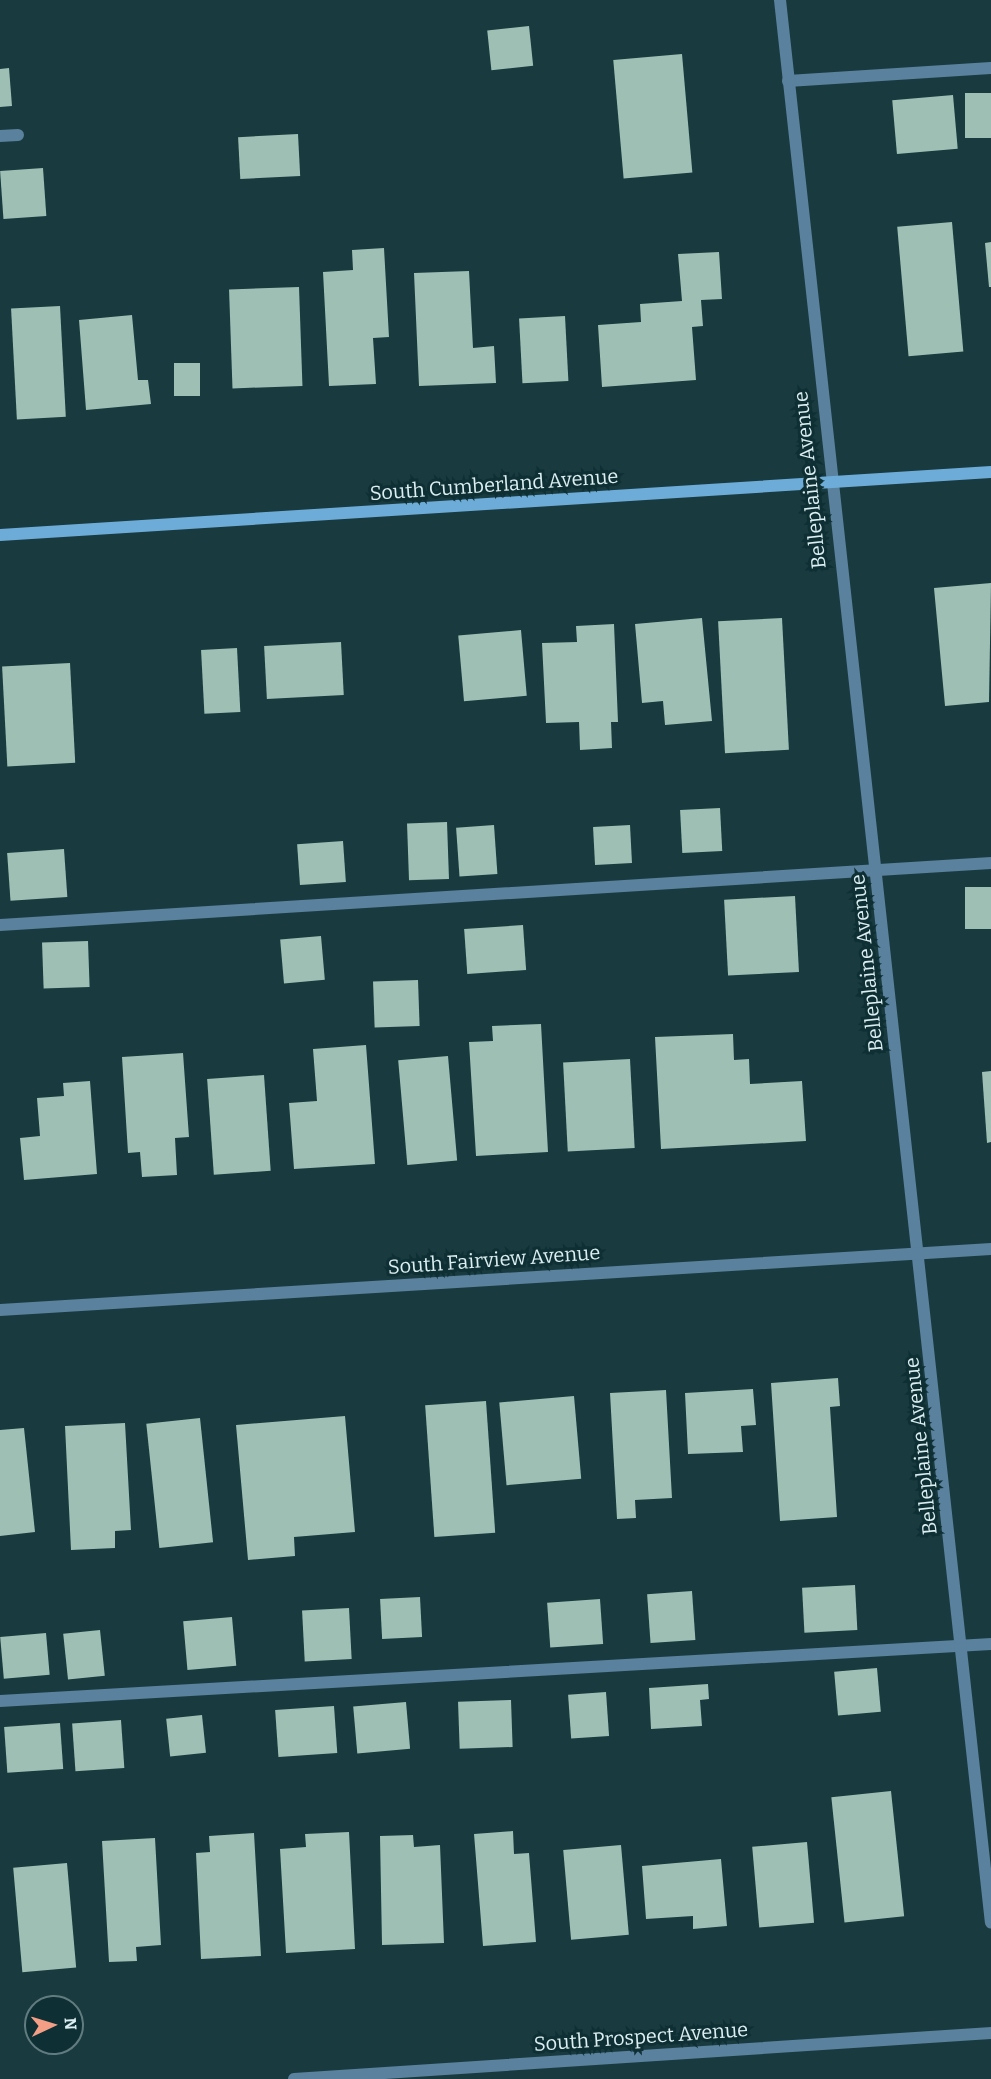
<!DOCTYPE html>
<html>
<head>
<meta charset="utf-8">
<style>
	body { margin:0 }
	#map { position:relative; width:991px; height:2079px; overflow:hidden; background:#193a3e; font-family:Bitter,serif }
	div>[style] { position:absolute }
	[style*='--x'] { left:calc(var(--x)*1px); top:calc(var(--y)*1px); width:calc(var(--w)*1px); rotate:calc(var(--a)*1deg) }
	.building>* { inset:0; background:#9ebfb4; transform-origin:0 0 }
	.lane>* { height:12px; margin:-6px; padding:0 6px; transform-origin:6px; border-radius:6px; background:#5a819d }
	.street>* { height:12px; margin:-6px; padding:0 6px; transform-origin:6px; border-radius:6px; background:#5a819d }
	.secondary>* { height:12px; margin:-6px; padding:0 6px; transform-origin:6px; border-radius:6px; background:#6dacd8 }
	span { translate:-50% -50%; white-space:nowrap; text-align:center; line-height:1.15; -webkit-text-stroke:6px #0e3034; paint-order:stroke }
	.street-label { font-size:20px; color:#dceef1 }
	.north { position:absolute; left:24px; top:1995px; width:60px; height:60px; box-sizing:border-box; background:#0e3034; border:2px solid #607c80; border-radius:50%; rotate:86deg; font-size:16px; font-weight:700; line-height:24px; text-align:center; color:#dceef1 }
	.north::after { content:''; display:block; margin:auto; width:21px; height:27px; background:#f49e86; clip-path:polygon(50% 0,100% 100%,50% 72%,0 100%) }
</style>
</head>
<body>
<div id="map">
	<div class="building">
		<div style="left:529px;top:26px;width:40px;height:42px;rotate:84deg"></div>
		<div style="left:682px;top:54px;width:119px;height:69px;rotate:85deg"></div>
		<div style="clip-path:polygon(9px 68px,12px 106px,0 107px,0 69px)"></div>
		<div style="left:991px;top:93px;width:45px;height:26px;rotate:90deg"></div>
		<div style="left:953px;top:95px;width:54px;height:61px;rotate:85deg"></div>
		<div style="left:298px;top:134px;width:42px;height:60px;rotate:87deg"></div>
		<div style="left:43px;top:168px;width:48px;height:43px;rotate:86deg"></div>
		<div style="left:952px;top:222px;width:130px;height:55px;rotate:85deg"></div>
		<div style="clip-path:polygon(991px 242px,991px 287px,989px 287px,985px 243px)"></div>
		<div style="clip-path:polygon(384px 248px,389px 337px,373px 338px,376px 384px,329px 386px,323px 272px,353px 270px,352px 250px)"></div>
		<div style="clip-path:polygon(719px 252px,722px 299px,701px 300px,703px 326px,692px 327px,696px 380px,602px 387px,598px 325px,641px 322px,640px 304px,682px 301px,678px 254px)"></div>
		<div style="clip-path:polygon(469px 271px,473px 348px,494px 346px,496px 383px,419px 386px,414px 273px)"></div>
		<div style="left:299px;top:287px;width:99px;height:70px;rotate:88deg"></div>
		<div style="left:60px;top:306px;width:111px;height:49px;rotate:87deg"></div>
		<div style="clip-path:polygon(132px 315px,138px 380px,148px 380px,151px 404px,86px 410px,79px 320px)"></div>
		<div style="left:565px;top:316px;width:65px;height:46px;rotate:87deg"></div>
		<div style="left:174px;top:363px;width:26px;height:33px"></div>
		<div style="clip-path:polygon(991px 583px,989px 702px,945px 706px,934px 588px)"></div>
		<div style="clip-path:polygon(702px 618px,712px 721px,665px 725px,663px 701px,642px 703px,635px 624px)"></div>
		<div style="left:782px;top:618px;width:132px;height:64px;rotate:87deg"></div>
		<div style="clip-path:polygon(614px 624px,618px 722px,611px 722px,612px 748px,580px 750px,579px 722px,546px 723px,542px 643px,577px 642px,576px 626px)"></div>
		<div style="left:521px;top:630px;width:66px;height:63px;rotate:85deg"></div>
		<div style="left:341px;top:642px;width:53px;height:77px;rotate:87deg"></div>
		<div style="left:237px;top:648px;width:64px;height:36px;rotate:87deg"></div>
		<div style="left:70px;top:663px;width:100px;height:68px;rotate:87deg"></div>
		<div style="left:720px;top:808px;width:43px;height:40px;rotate:87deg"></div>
		<div style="left:447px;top:822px;width:57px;height:40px;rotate:88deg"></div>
		<div style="left:494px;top:825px;width:49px;height:38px;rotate:86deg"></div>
		<div style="left:630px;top:825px;width:38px;height:37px;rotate:87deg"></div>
		<div style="left:343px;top:841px;width:41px;height:46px;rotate:86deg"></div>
		<div style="left:64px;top:849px;width:48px;height:57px;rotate:86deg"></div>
		<div style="left:991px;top:887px;width:42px;height:26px;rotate:90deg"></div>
		<div style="left:795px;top:896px;width:76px;height:71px;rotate:87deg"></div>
		<div style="left:523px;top:925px;width:45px;height:59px;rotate:86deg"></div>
		<div style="left:321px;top:936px;width:44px;height:41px;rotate:85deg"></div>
		<div style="left:88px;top:941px;width:46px;height:46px;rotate:88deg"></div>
		<div style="left:418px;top:980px;width:46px;height:45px;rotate:88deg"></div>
		<div style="clip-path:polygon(541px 1024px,548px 1152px,476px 1156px,469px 1042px,493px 1041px,492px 1026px)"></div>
		<div style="clip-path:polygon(733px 1034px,734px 1060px,749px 1059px,750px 1084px,802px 1081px,806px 1141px,661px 1149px,655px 1037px)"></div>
		<div style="clip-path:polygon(366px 1045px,375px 1164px,294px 1169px,289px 1103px,317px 1101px,313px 1049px)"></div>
		<div style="clip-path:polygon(183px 1053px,189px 1137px,175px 1138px,177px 1175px,142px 1177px,140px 1152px,128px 1153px,122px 1057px)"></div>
		<div style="left:448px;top:1056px;width:105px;height:50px;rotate:85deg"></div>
		<div style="left:630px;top:1059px;width:89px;height:67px;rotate:87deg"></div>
		<div style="clip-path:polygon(991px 1071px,991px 1142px,987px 1143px,982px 1072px)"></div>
		<div style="left:264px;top:1075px;width:96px;height:57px;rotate:86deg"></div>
		<div style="clip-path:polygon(90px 1081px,97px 1174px,24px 1180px,20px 1138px,40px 1136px,37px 1098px,64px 1096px,63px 1083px)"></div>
		<div style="clip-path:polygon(838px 1378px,840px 1406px,830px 1407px,837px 1517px,780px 1521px,771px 1383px)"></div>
		<div style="clip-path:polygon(753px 1389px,756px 1425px,741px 1426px,743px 1452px,688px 1454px,685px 1393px)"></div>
		<div style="clip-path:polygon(666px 1390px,672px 1498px,635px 1500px,636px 1518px,617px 1519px,610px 1393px)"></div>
		<div style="left:574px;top:1396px;width:83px;height:75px;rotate:85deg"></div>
		<div style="left:486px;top:1401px;width:132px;height:61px;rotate:86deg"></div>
		<div style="clip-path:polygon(345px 1416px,355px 1532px,294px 1537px,295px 1556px,248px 1560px,236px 1425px)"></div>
		<div style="left:200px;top:1418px;width:125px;height:54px;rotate:84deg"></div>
		<div style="clip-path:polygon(125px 1423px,131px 1530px,115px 1531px,115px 1548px,71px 1550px,65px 1426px)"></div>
		<div style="clip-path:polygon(24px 1428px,35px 1532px,0 1536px,0 1430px)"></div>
		<div style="left:855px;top:1585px;width:45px;height:53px;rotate:87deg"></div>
		<div style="left:692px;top:1591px;width:49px;height:45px;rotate:86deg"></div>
		<div style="left:420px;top:1597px;width:40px;height:40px;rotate:87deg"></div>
		<div style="left:600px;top:1599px;width:45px;height:53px;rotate:86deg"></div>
		<div style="left:349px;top:1608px;width:51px;height:47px;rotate:87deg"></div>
		<div style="left:232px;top:1617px;width:49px;height:49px;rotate:85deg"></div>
		<div style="left:100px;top:1630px;width:46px;height:37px;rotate:84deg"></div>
		<div style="left:46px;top:1633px;width:42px;height:46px;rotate:85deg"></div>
		<div style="left:877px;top:1668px;width:44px;height:43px;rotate:85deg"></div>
		<div style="clip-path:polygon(708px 1684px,709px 1699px,700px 1700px,702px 1726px,651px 1729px,649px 1688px)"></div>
		<div style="left:606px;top:1692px;width:44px;height:38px;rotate:86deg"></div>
		<div style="left:511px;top:1700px;width:47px;height:53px;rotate:88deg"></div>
		<div style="left:406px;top:1702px;width:47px;height:53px;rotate:85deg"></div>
		<div style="left:334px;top:1706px;width:47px;height:59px;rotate:86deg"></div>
		<div style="left:202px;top:1715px;width:38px;height:36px;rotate:84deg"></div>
		<div style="left:121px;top:1720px;width:48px;height:49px;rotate:86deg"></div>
		<div style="left:60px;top:1723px;width:46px;height:56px;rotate:86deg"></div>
		<div style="left:891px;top:1791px;width:126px;height:60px;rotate:84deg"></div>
		<div style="clip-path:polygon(513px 1831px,514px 1854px,529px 1853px,536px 1942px,483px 1946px,474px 1834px)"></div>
		<div style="clip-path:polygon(349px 1832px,355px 1949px,286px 1953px,280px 1849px,306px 1847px,305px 1834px)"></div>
		<div style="clip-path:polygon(254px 1833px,261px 1956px,201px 1959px,196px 1853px,210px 1852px,209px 1836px)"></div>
		<div style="clip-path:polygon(413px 1835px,414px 1847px,440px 1845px,444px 1943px,382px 1945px,380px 1836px)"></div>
		<div style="clip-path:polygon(155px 1838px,161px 1945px,136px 1947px,137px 1961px,109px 1962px,102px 1841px)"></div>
		<div style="left:807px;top:1842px;width:81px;height:55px;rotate:85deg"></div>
		<div style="left:621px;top:1845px;width:90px;height:58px;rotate:85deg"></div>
		<div style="clip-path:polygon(721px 1859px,727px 1926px,693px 1929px,693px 1916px,646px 1919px,642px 1866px)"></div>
		<div style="left:67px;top:1863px;width:105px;height:54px;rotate:85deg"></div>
	</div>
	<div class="lane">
		<div style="--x:788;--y:81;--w:203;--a:-3.7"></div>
		<div style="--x:0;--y:136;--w:18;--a:-3"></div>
		<div style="--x:0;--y:925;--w:993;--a:-3.58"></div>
		<div style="--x:0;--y:1701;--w:993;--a:-3.29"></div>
	</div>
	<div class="street">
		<div style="--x:780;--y:0;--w:1934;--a:83.74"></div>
		<div style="--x:0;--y:1310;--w:993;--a:-3.52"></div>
		<div style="--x:294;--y:2079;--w:699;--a:-3.78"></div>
	</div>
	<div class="secondary">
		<div style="--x:0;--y:535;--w:993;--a:-3.64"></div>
	</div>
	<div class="street-label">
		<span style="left:810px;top:480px;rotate:-96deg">Belleplaine Avenue</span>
		<span style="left:494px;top:485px;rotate:-4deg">South Cumberland Avenue</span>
		<span style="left:867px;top:963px;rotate:-96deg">Belleplaine Avenue</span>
		<span style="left:494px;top:1260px;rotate:-4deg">South Fairview Avenue</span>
		<span style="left:921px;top:1446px;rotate:-96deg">Belleplaine Avenue</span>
		<span style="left:641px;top:2037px;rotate:-4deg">South Prospect Avenue</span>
	</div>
	<div class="north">N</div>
</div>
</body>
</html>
